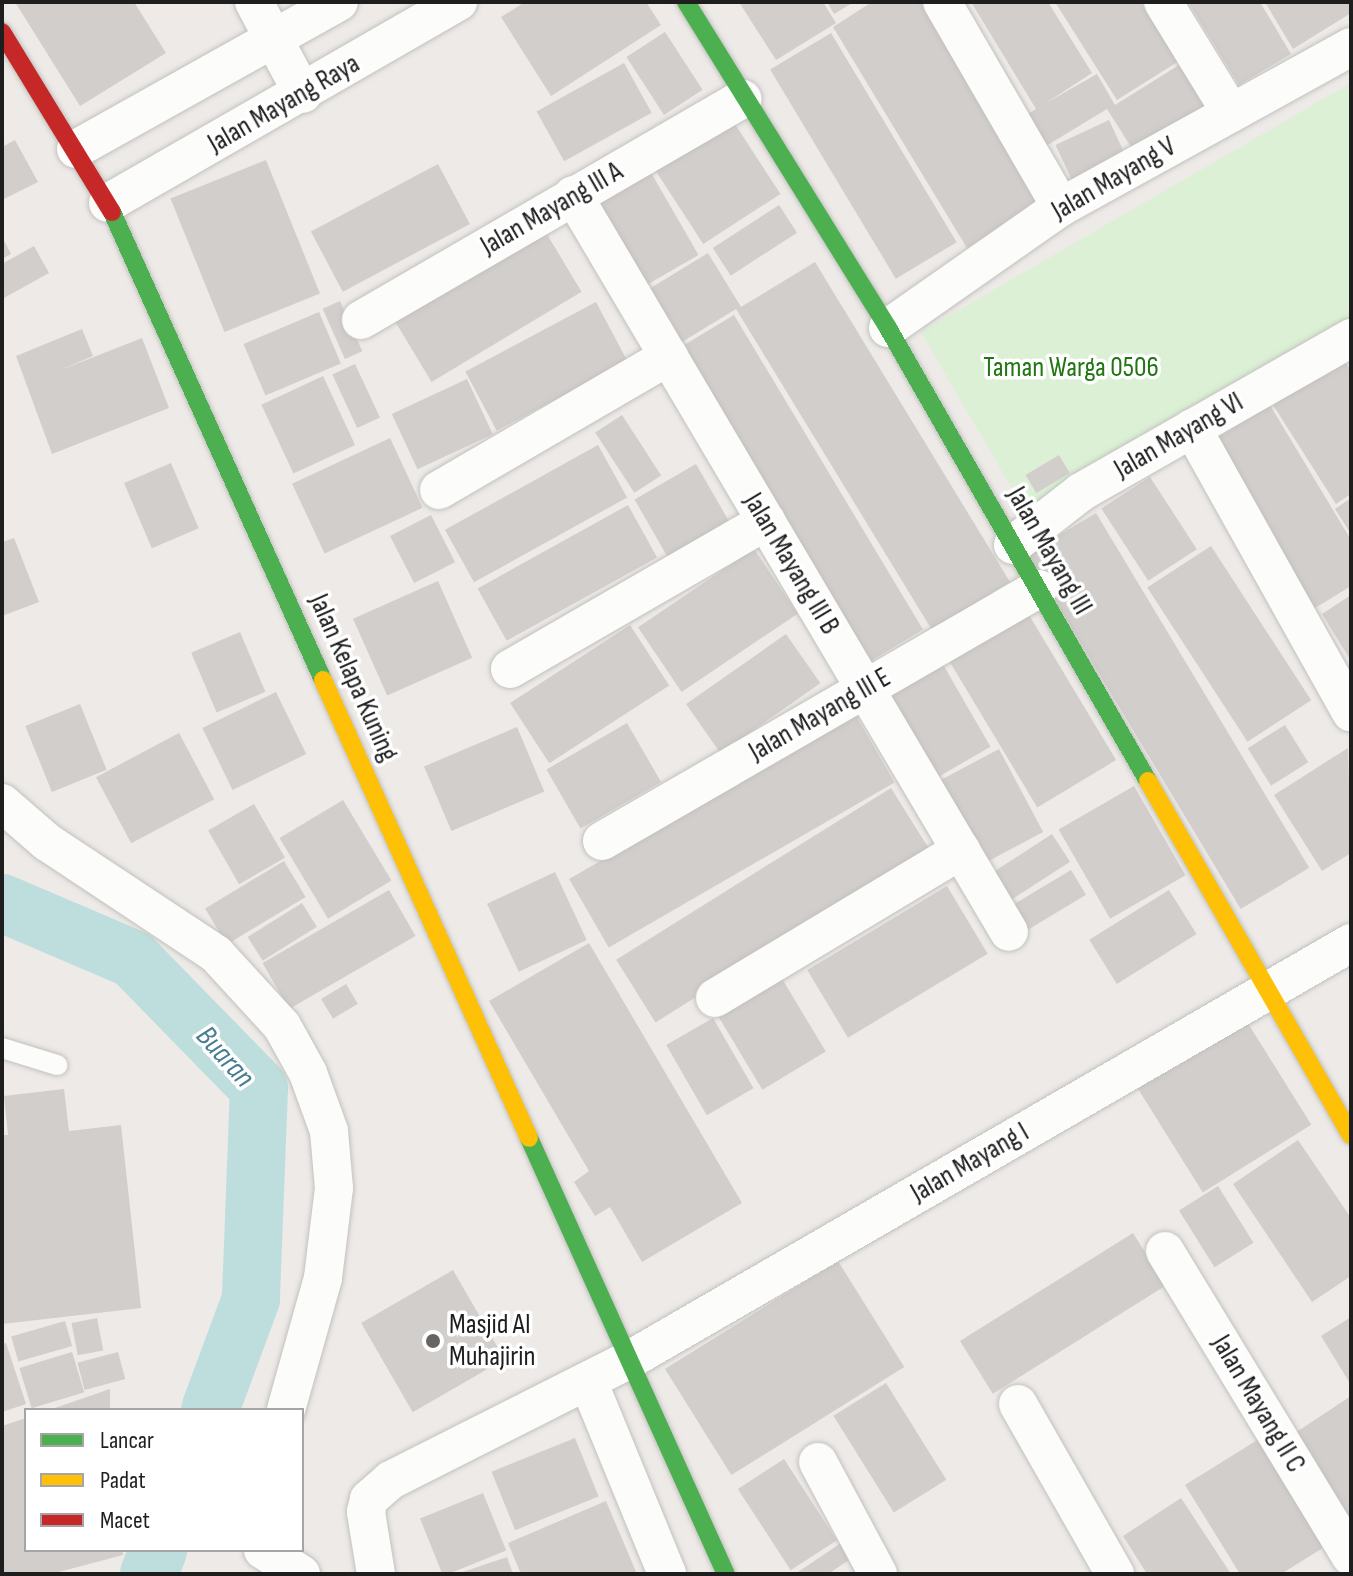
<!DOCTYPE html>
<html>
<head>
<meta charset="utf-8">
<style>
	body { margin:0 }
	#map { position:relative; width:1353px; height:1576px; overflow:hidden; background:#edeae7; font-family:"Sofia Sans Condensed",sans-serif }
	div>[style] { position:absolute }
	[style*='--x'] { left:calc(var(--x)*1px); top:calc(var(--y)*1px); width:calc(var(--w)*1px); rotate:calc(var(--a)*1deg) }
	.park>* { inset:0; background:#dbf0d4 }
	.river>* { height:58px; margin:-29px; padding:0 29px; transform-origin:29px; border-radius:29px; background:#bddedd }
	.building>* { inset:0; background:#d2cecc; transform-origin:0 0 }
	.roads { filter:drop-shadow(0 0 2px #c2c1bf) drop-shadow(0 0 2px #c2c1bf) }
	.lane>* { height:20px; margin:-10px; padding:0 10px; transform-origin:10px; border-radius:10px; background:#fcfcfb }
	.street>* { height:38px; margin:-19px; padding:0 19px; transform-origin:19px; border-radius:19px; background:#fcfcfb }
	.fast>* { height:18px; margin:-9px; padding:0 9px; transform-origin:9px; border-radius:9px; background:#4caf50 }
	.slow>* { height:18px; margin:-9px; padding:0 9px; transform-origin:9px; border-radius:9px; background:#ffc107 }
	.jam>* { height:18px; margin:-9px; padding:0 9px; transform-origin:9px; border-radius:9px; background:#c62828 }
	.dots>* { width:22px; height:22px; translate:-50% -50%; box-sizing:border-box; border:4px solid #fff; border-radius:50% }
	span { translate:-50% -50%; white-space:nowrap; text-align:center; line-height:1.15; -webkit-text-stroke:7px #fff; paint-order:stroke }
	.street-label { font-size:28px; color:#1e1e1e }
	.park-label { font-size:28px; color:#227513 }
	.poi-label { font-size:28px; color:#1e1e1e }
	.left { translate:0 -50%; text-align:left }
	.water-label { font-size:30px; color:#477d90; font-style:italic }
	.frame { position:absolute; inset:0; border:4px solid #1e1e1e; pointer-events:none }
	.legend { position:absolute; left:24px; top:1408px; width:280px; height:144px; box-sizing:border-box; background:#fff; border:2px solid #a5a5a5; margin:0; padding:10px 14px; list-style:none; font-size:24px; color:#1e1e1e }
	.legend li { display:flex; align-items:center; gap:16px; height:40px }
	.legend b { width:40px; border:2px solid #a5a5a5 }
</style>
</head>
<body>
<div id="map">
	<div class="park">
		<div style="clip-path:polygon(1351px 83px,1351px 328px,1028px 516px,921px 332px)"></div>
	</div>
	<div class="river">
		<div style="--x:2;--y:903;--w:142;--a:23.1"></div>
		<div style="--x:133;--y:959;--w:180;--a:45.7"></div>
		<div style="--x:259;--y:1088;--w:211;--a:92.2"></div>
		<div style="--x:251;--y:1299;--w:118;--a:110.3"></div>
		<div style="--x:149;--y:1574;--w:26;--a:-69"></div>
	</div>
	<div class="building">
		<div style="clip-path:polygon(15px 2px,134px 2px,166px 53px,80px 106px)"></div>
		<div style="clip-path:polygon(525px 2px,646px 2px,661px 25px,551px 96px,501px 17px)"></div>
		<div style="clip-path:polygon(739px 2px,823px 2px,836px 23px,776px 60px)"></div>
		<div style="clip-path:polygon(827px 2px,854px 2px,834px 14px)"></div>
		<div style="clip-path:polygon(872px 2px,929px 2px,1048px 198px,967px 248px,833px 27px)"></div>
		<div style="clip-path:polygon(971px 2px,1048px 2px,1092px 73px,1046px 103px,1097px 74px,1115px 105px,1179px 65px,1205px 105px,1133px 150px,1107px 109px,1046px 146px,1028px 114px,1036px 109px)"></div>
		<div style="clip-path:polygon(1055px 2px,1141px 2px,1179px 61px,1117px 100px)"></div>
		<div style="clip-path:polygon(1188px 2px,1260px 2px,1291px 54px,1239px 85px)"></div>
		<div style="clip-path:polygon(1265px 2px,1351px 2px,1351px 13px,1293px 49px)"></div>
		<div style="left:665px;top:32px;width:69px;height:46px;rotate:57deg"></div>
		<div style="left:831px;top:33px;width:244px;height:71px;rotate:59deg"></div>
		<div style="left:624px;top:63px;width:57px;height:100px;rotate:61deg"></div>
		<div style="left:1109px;top:120px;width:41px;height:59px;rotate:65deg"></div>
		<div style="left:733px;top:121px;width:87px;height:92px;rotate:57deg"></div>
		<div style="clip-path:polygon(15px 140px,38px 182px,2px 200px,2px 147px)"></div>
		<div style="left:266px;top:160px;width:144px;height:103px;rotate:68deg"></div>
		<div style="left:438px;top:164px;width:68px;height:144px;rotate:62deg"></div>
		<div style="left:650px;top:171px;width:97px;height:65px;rotate:60deg"></div>
		<div style="left:779px;top:205px;width:33px;height:79px;rotate:57deg"></div>
		<div style="left:545px;top:231px;width:71px;height:175px;rotate:59deg"></div>
		<div style="clip-path:polygon(2px 237px,11px 254px,2px 259px)"></div>
		<div style="clip-path:polygon(34px 246px,49px 273px,2px 299px,2px 264px)"></div>
		<div style="clip-path:polygon(708px 253px,741px 307px,815px 262px,1010px 582px,932px 630px,736px 309px,682px 342px,649px 289px)"></div>
		<div style="left:340px;top:301px;width:55px;height:19px;rotate:66deg"></div>
		<div style="left:596px;top:302px;width:67px;height:148px;rotate:62deg"></div>
		<div style="left:319px;top:312px;width:56px;height:82px;rotate:67deg"></div>
		<div style="left:734px;top:315px;width:367px;height:63px;rotate:59deg"></div>
		<div style="clip-path:polygon(82px 329px,93px 356px,58px 371px,142px 338px,169px 408px,52px 454px,16px 356px)"></div>
		<div style="clip-path:polygon(1344px 360px,1351px 371px,1351px 494px,1336px 504px,1273px 405px)"></div>
		<div style="left:355px;top:364px;width:59px;height:25px;rotate:65deg"></div>
		<div style="left:323px;top:376px;width:76px;height:68px;rotate:65deg"></div>
		<div style="left:467px;top:379px;width:61px;height:83px;rotate:65deg"></div>
		<div style="clip-path:polygon(1270px 405px,1351px 540px,1351px 586px,1315px 608px,1214px 440px)"></div>
		<div style="left:622px;top:415px;width:72px;height:32px;rotate:57deg"></div>
		<div style="left:390px;top:438px;width:77px;height:108px;rotate:65deg"></div>
		<div style="left:598px;top:445px;width:60px;height:175px;rotate:61deg"></div>
		<div style="left:1059px;top:455px;width:21px;height:39px;rotate:59deg"></div>
		<div style="left:171px;top:463px;width:71px;height:51px;rotate:67deg"></div>
		<div style="left:696px;top:464px;width:68px;height:71px;rotate:60deg"></div>
		<div style="left:1150px;top:477px;width:86px;height:58px;rotate:57deg"></div>
		<div style="clip-path:polygon(1351px 498px,1351px 534px,1335px 509px)"></div>
		<div style="left:628px;top:505px;width:60px;height:172px;rotate:61deg"></div>
		<div style="left:1096px;top:513px;width:414px;height:80px;rotate:59deg"></div>
		<div style="left:431px;top:515px;width:53px;height:46px;rotate:63deg"></div>
		<div style="clip-path:polygon(14px 538px,39px 602px,2px 616px,2px 542px)"></div>
		<div style="left:1211px;top:546px;width:184px;height:76px;rotate:57deg"></div>
		<div style="left:754px;top:549px;width:78px;height:140px;rotate:56deg"></div>
		<div style="left:438px;top:581px;width:84px;height:93px;rotate:66deg"></div>
		<div style="clip-path:polygon(1351px 595px,1351px 661px,1322px 614px)"></div>
		<div style="left:1026px;top:610px;width:175px;height:92px;rotate:59deg"></div>
		<div style="left:630px;top:625px;width:72px;height:143px;rotate:57deg"></div>
		<div style="left:240px;top:632px;width:65px;height:53px;rotate:67deg"></div>
		<div style="left:786px;top:634px;width:60px;height:122px;rotate:55deg"></div>
		<div style="left:941px;top:661px;width:99px;height:65px;rotate:60deg"></div>
		<div style="left:276px;top:692px;width:69px;height:82px;rotate:64deg"></div>
		<div style="left:80px;top:704px;width:71px;height:59px;rotate:68deg"></div>
		<div style="left:855px;top:714px;width:79px;height:330px;rotate:60deg"></div>
		<div style="left:627px;top:723px;width:68px;height:93px;rotate:60deg"></div>
		<div style="left:1285px;top:725px;width:44px;height:44px;rotate:58deg"></div>
		<div style="left:517px;top:727px;width:70px;height:101px;rotate:67deg"></div>
		<div style="left:179px;top:733px;width:75px;height:94px;rotate:62deg"></div>
		<div style="clip-path:polygon(1348px 748px,1351px 853px,1322px 871px,1274px 795px)"></div>
		<div style="left:999px;top:749px;width:94px;height:69px;rotate:62deg"></div>
		<div style="left:1134px;top:786px;width:103px;height:87px;rotate:60deg"></div>
		<div style="left:891px;top:788px;width:74px;height:324px;rotate:58deg"></div>
		<div style="left:343px;top:800px;width:94px;height:74px;rotate:59deg"></div>
		<div style="left:254px;top:804px;width:62px;height:53px;rotate:60deg"></div>
		<div style="left:1052px;top:834px;width:33px;height:78px;rotate:57deg"></div>
		<div style="left:284px;top:861px;width:42px;height:92px;rotate:59deg"></div>
		<div style="left:1071px;top:870px;width:29px;height:69px;rotate:59deg"></div>
		<div style="left:555px;top:872px;width:75px;height:75px;rotate:65deg"></div>
		<div style="left:947px;top:886px;width:79px;height:163px;rotate:59deg"></div>
		<div style="left:389px;top:890px;width:53px;height:146px;rotate:60deg"></div>
		<div style="left:1169px;top:890px;width:52px;height:94px;rotate:58deg"></div>
		<div style="left:302px;top:903px;width:28px;height:64px;rotate:58deg"></div>
		<div style="clip-path:polygon(589px 943px,742px 1203px,642px 1262px,610px 1207px,595px 1216px,574px 1182px,589px 1171px,489px 1001px)"></div>
		<div style="left:781px;top:977px;width:87px;height:74px;rotate:59deg"></div>
		<div style="left:346px;top:984px;width:23px;height:29px;rotate:59deg"></div>
		<div style="left:1244px;top:1017px;width:127px;height:128px;rotate:58deg"></div>
		<div style="left:713px;top:1018px;width:81px;height:54px;rotate:60deg"></div>
		<div style="clip-path:polygon(64px 1089px,69px 1131px,121px 1125px,141px 1308px,2px 1324px,2px 1135px,8px 1135px,4px 1096px)"></div>
		<div style="clip-path:polygon(1298px 1140px,1351px 1218px,1351px 1276px,1312px 1302px,1233px 1184px)"></div>
		<div style="left:1218px;top:1186px;width:67px;height:46px;rotate:58deg"></div>
		<div style="left:1133px;top:1233px;width:62px;height:204px;rotate:58deg"></div>
		<div style="left:838px;top:1261px;width:125px;height:204px;rotate:58deg"></div>
		<div style="left:453px;top:1270px;width:103px;height:106px;rotate:60deg"></div>
		<div style="clip-path:polygon(1351px 1317px,1351px 1385px,1321px 1336px)"></div>
		<div style="left:97px;top:1318px;width:33px;height:26px;rotate:79deg"></div>
		<div style="left:65px;top:1321px;width:26px;height:56px;rotate:74deg"></div>
		<div style="clip-path:polygon(6px 1343px,26px 1404px,2px 1412px,2px 1344px)"></div>
		<div style="left:72px;top:1352px;width:42px;height:55px;rotate:73deg"></div>
		<div style="left:118px;top:1352px;width:28px;height:42px;rotate:75deg"></div>
		<div style="left:886px;top:1383px;width:114px;height:62px;rotate:58deg"></div>
		<div style="clip-path:polygon(110px 1389px,110px 1410px,52px 1410px,52px 1409px)"></div>
		<div style="clip-path:polygon(1351px 1396px,1351px 1526px,1292px 1435px)"></div>
		<div style="clip-path:polygon(26px 1418px,26px 1550px,122px 1550px,123px 1555px,51px 1574px,2px 1574px,2px 1426px)"></div>
		<div style="left:575px;top:1438px;width:63px;height:90px;rotate:68deg"></div>
		<div style="clip-path:polygon(1259px 1439px,1326px 1546px,1281px 1574px,1240px 1574px,1185px 1485px)"></div>
		<div style="left:784px;top:1459px;width:97px;height:55px;rotate:57deg"></div>
		<div style="left:483px;top:1493px;width:62px;height:68px;rotate:68deg"></div>
		<div style="clip-path:polygon(1181px 1498px,1231px 1574px,1147px 1574px,1123px 1536px)"></div>
		<div style="clip-path:polygon(606px 1501px,637px 1574px,521px 1574px,508px 1543px)"></div>
		<div style="clip-path:polygon(853px 1535px,864px 1550px,828px 1574px,795px 1574px)"></div>
		<div style="clip-path:polygon(507px 1557px,513px 1574px,460px 1574px,460px 1573px)"></div>
	</div>
	<div class="roads">
		<div class="lane">
			<div style="--x:2;--y:1048;--w:58;--a:17.2"></div>
		</div>
		<div class="street">
			<div style="--x:254;--y:2;--w:104;--a:62"></div>
			<div style="--x:942;--y:2;--w:237;--a:59.9"></div>
			<div style="--x:1163;--y:2;--w:130;--a:58.5"></div>
			<div style="--x:76;--y:149;--w:301;--a:-29.2"></div>
			<div style="--x:573;--y:195;--w:856;--a:59.39"></div>
			<div style="--x:108;--y:203;--w:404;--a:-29.9"></div>
			<div style="--x:361;--y:320;--w:441;--a:-30.1"></div>
			<div style="--x:888;--y:328;--w:211;--a:-35"></div>
			<div style="--x:1061;--y:207;--w:331;--a:-28.9"></div>
			<div style="--x:1192;--y:428;--w:326;--a:60.8"></div>
			<div style="--x:439;--y:490;--w:266;--a:-30.2"></div>
			<div style="--x:1013;--y:545;--w:86;--a:-37.9"></div>
			<div style="--x:1081;--y:492;--w:311;--a:-29.7"></div>
			<div style="--x:510;--y:669;--w:296;--a:-30"></div>
			<div style="--x:2;--y:803;--w:60;--a:40.9"></div>
			<div style="--x:47;--y:842;--w:203;--a:33.5"></div>
			<div style="--x:216;--y:954;--w:98;--a:47.5"></div>
			<div style="--x:282;--y:1026;--w:54;--a:61"></div>
			<div style="--x:308;--y:1073;--w:62;--a:70.1"></div>
			<div style="--x:329;--y:1131;--w:57;--a:85"></div>
			<div style="--x:334;--y:1188;--w:91;--a:97"></div>
			<div style="--x:323;--y:1278;--w:137;--a:105.7"></div>
			<div style="--x:602;--y:841;--w:504;--a:-30.03"></div>
			<div style="--x:715;--y:998;--w:287;--a:-31"></div>
			<div style="--x:1165;--y:1251;--w:358;--a:58.7"></div>
			<div style="--x:588;--y:1381;--w:209;--a:67.7"></div>
			<div style="--x:1018;--y:1404;--w:196;--a:60.3"></div>
			<div style="--x:818;--y:1462;--w:127;--a:61.8"></div>
			<div style="--x:263;--y:1550;--w:45;--a:32.3"></div>
			<div style="--x:376;--y:1574;--w:63;--a:-99.2"></div>
			<div style="--x:366;--y:1512;--w:13;--a:-77"></div>
			<div style="--x:369;--y:1499;--w:29;--a:-41"></div>
			<div style="--x:391;--y:1480;--w:269;--a:-26.8"></div>
			<div style="--x:631;--y:1359;--w:832;--a:-30.02"></div>
		</div>
		<div class="fast">
			<div style="--x:686;--y:2;--w:384;--a:58.2"></div>
			<div style="--x:888;--y:328;--w:522;--a:60.15"></div>
			<div style="--x:112;--y:212;--w:513;--a:65.73"></div>
			<div style="--x:529;--y:1138;--w:478;--a:65.7"></div>
		</div>
		<div class="slow">
			<div style="--x:323;--y:680;--w:502;--a:65.78"></div>
			<div style="--x:1148;--y:781;--w:408;--a:60.2"></div>
		</div>
		<div class="jam">
			<div style="--x:2;--y:32;--w:211;--a:58.6"></div>
		</div>
	</div>
	<div class="dots">
		<div style="left:433px;top:1341px;background:#666564"></div>
	</div>
	<div class="street-label">
		<span style="left:284px;top:104px;rotate:-30deg">Jalan Mayang Raya</span>
		<span style="left:1114px;top:179px;rotate:-30deg">Jalan Mayang V</span>
		<span style="left:552px;top:209px;rotate:-30deg">Jalan Mayang III A</span>
		<span style="left:1179px;top:436px;rotate:-30deg">Jalan Mayang VI</span>
		<span style="left:1049px;top:551px;rotate:60deg">Jalan Mayang III</span>
		<span style="left:791px;top:564px;rotate:59deg">Jalan Mayang III B</span>
		<span style="left:353px;top:678px;rotate:66deg">Jalan Kelapa Kuning</span>
		<span style="left:820px;top:715px;rotate:-30deg">Jalan Mayang III E</span>
		<span style="left:970px;top:1163px;rotate:-30deg">Jalan Mayang I</span>
		<span style="left:1258px;top:1404px;rotate:59deg">Jalan Mayang II C</span>
	</div>
	<div class="park-label">
		<span style="left:1071px;top:368px">Taman Warga 0506</span>
	</div>
	<div class="poi-label">
		<span class="left" style="left:449px;top:1341px">Masjid Al<br>Muhajirin</span>
	</div>
	<div class="water-label">
		<span style="left:225px;top:1057px;rotate:48deg">Buaran</span>
	</div>
	<div class="frame"></div>
	<ul class="legend">
	<li><b style="height:10px;background:#4caf50"></b>Lancar</li>
	<li><b style="height:10px;background:#ffc107"></b>Padat</li>
	<li><b style="height:10px;background:#c62828"></b>Macet</li>
	</ul>
</div>
</body>
</html>
